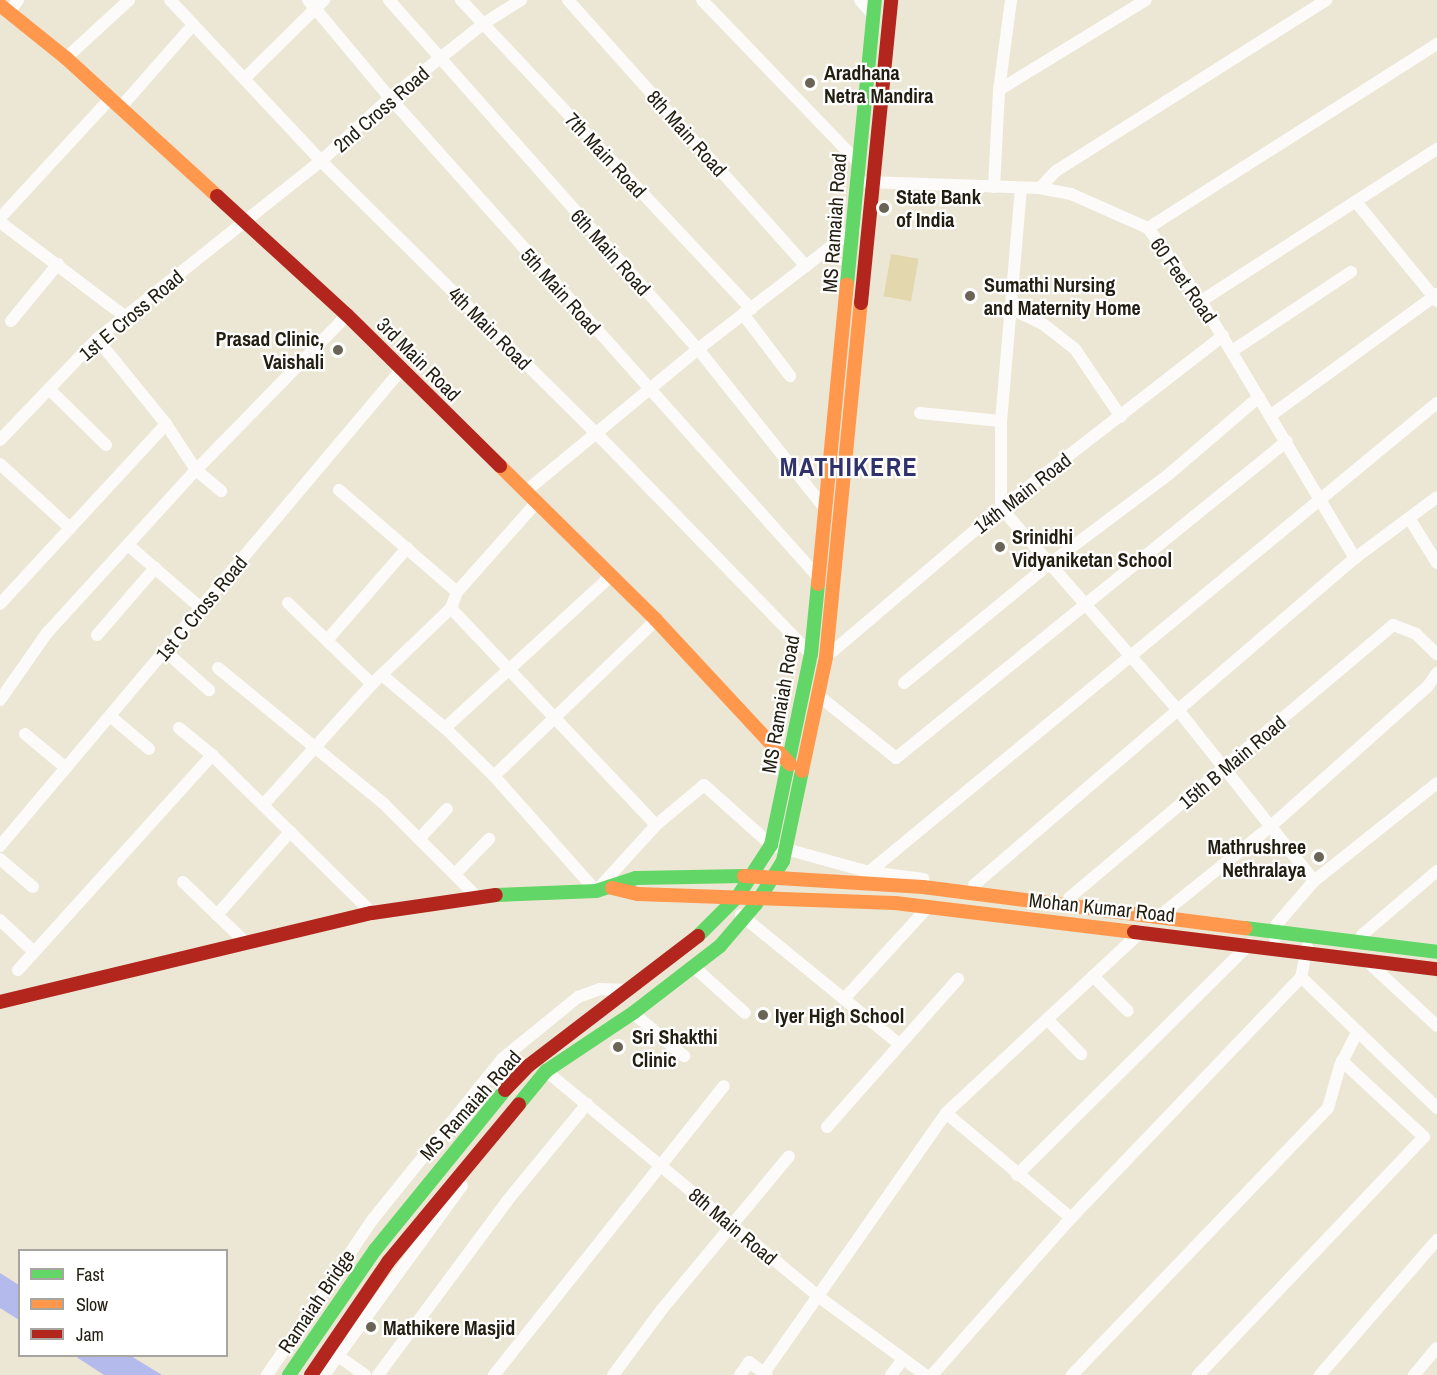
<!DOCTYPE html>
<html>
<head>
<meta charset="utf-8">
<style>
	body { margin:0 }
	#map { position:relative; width:1437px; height:1375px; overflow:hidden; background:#ece7d4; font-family:"Archivo Narrow",sans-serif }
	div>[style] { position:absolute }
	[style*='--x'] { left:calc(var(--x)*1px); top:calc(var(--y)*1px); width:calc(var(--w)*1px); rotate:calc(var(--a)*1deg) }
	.green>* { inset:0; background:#e3d7ae; transform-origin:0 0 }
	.water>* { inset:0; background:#b4baec }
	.street>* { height:12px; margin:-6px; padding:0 6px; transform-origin:6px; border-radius:6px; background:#fcfbf9 }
	.fast>* { height:14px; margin:-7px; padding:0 7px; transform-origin:7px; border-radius:7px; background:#63d668 }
	.slow>* { height:14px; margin:-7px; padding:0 7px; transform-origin:7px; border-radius:7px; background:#ff974d }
	.jam>* { height:14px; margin:-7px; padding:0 7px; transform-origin:7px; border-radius:7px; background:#b3261e }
	.dots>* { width:16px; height:16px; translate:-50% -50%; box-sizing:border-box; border:3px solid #fff; border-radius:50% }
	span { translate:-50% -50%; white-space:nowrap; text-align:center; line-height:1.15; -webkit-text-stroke:4.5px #fff; paint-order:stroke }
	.poi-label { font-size:20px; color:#221e11; font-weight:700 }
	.left { translate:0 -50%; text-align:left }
	.right { translate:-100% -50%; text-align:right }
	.street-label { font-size:20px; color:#221e11 }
	.district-label { font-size:26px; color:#30326d; font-weight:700; letter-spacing:1.5px }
	.legend { position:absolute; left:18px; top:1249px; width:210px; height:108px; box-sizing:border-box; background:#fff; border:2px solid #a7a5a0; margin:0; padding:8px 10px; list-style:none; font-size:18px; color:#221e11 }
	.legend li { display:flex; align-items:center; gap:12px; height:30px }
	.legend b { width:30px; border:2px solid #a7a5a0 }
</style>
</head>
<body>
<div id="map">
	<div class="green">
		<div style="left:891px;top:254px;width:28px;height:43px;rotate:10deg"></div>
	</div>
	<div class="water">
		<div style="clip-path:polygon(0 1273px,19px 1285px,19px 1320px,0 1308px)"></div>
		<div style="clip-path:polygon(75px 1356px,131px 1356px,162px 1375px,104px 1375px)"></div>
	</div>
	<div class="street">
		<div style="--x:170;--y:0;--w:221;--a:46.8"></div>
		<div style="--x:321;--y:161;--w:387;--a:44.7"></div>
		<div style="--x:596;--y:433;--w:308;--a:45.8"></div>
		<div style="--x:308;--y:0;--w:128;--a:50.1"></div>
		<div style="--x:390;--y:98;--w:644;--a:48.21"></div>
		<div style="--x:389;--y:0;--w:466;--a:48.5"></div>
		<div style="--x:698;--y:349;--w:206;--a:51.5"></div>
		<div style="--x:461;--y:0;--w:424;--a:46.8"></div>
		<div style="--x:568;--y:0;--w:357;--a:48.2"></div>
		<div style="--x:702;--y:0;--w:225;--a:46.1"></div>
		<div style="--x:860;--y:0;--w:20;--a:49"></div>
		<div style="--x:9;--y:12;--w:15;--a:-53"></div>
		<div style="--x:66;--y:58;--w:86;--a:-42.6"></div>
		<div style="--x:246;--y:77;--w:110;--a:-44.6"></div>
		<div style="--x:999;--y:90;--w:172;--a:-31.5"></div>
		<div style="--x:120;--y:108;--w:111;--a:-48.7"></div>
		<div style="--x:867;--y:182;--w:173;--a:2"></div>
		<div style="--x:1040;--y:188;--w:32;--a:11"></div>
		<div style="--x:1071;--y:194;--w:84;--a:23.8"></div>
		<div style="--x:1148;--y:228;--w:90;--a:54"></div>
		<div style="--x:1201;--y:301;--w:300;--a:59.1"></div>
		<div style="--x:994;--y:187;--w:97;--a:-87"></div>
		<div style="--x:999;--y:90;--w:91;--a:-82.4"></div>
		<div style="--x:1021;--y:188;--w:234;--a:94.9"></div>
		<div style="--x:1001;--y:421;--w:87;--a:90"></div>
		<div style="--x:1001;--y:508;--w:269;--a:48.8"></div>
		<div style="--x:1178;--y:710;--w:218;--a:51.5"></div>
		<div style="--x:1040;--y:188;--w:23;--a:-47"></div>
		<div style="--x:1056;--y:171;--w:320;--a:-32.3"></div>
		<div style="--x:1356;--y:202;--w:128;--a:50.7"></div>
		<div style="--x:0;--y:218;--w:162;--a:-47.3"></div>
		<div style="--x:0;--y:222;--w:159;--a:37.1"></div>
		<div style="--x:1148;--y:228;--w:343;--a:-32.5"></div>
		<div style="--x:1201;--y:301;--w:281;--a:-32.8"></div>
		<div style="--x:1012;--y:309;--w:34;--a:26"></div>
		<div style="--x:1043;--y:324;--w:41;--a:38"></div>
		<div style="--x:1075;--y:349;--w:82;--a:55.9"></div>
		<div style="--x:743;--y:314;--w:78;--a:52.8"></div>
		<div style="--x:11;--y:321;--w:74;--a:-50.5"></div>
		<div style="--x:97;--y:339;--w:109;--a:50.9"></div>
		<div style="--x:166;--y:424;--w:55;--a:56.9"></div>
		<div style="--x:196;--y:470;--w:33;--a:40"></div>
		<div style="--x:1232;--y:351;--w:143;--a:-33.6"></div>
		<div style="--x:49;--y:389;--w:80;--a:44.5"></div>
		<div style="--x:920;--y:413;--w:81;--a:5.6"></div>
		<div style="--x:1270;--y:416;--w:207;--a:-36.1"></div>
		<div style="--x:0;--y:440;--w:140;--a:-46.2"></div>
		<div style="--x:97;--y:339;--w:286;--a:-38.5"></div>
		<div style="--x:321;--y:161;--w:93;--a:-42.4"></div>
		<div style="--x:390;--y:98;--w:119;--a:-38.5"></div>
		<div style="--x:483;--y:24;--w:45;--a:-32.3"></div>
		<div style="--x:0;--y:464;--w:95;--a:42.4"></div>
		<div style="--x:339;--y:490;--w:156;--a:40.8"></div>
		<div style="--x:526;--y:491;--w:223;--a:-39.5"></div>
		<div style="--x:698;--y:349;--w:197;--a:-37.6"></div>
		<div style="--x:1409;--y:518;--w:53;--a:58.1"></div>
		<div style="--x:128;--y:545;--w:96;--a:40.8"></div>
		<div style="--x:288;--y:603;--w:117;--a:44"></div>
		<div style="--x:0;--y:604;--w:245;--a:-47.3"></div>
		<div style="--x:97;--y:635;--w:89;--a:-49.1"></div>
		<div style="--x:328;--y:639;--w:121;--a:-49"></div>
		<div style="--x:165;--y:651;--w:59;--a:41.6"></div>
		<div style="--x:826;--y:657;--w:230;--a:-40.4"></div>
		<div style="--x:1001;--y:508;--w:281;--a:-37.8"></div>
		<div style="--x:218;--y:668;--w:213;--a:39.3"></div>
		<div style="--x:383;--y:803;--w:132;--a:45"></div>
		<div style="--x:382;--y:675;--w:82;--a:40.1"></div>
		<div style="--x:445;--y:728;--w:69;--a:44.4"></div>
		<div style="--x:494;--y:776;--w:154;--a:48.4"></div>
		<div style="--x:596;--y:891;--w:89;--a:-47.7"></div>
		<div style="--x:656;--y:825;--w:299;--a:-133.4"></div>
		<div style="--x:904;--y:683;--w:186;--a:-39.3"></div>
		<div style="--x:1048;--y:565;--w:150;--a:-36.9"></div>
		<div style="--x:1168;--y:475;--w:120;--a:-40.6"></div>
		<div style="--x:819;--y:696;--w:99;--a:38.8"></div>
		<div style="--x:896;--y:758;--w:503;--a:-39.03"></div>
		<div style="--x:0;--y:700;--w:82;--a:-55"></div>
		<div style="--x:47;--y:633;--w:221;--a:-47.6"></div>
		<div style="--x:196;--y:470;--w:216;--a:-45.7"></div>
		<div style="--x:110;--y:716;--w:51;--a:40.2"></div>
		<div style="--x:179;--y:728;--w:43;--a:39.3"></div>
		<div style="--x:212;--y:755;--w:225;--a:44.6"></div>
		<div style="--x:445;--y:728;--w:224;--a:-42.5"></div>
		<div style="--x:25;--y:734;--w:53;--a:39.7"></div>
		<div style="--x:494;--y:776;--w:225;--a:-43.9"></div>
		<div style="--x:263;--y:805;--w:163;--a:-48"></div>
		<div style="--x:372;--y:684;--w:110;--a:-43.9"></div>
		<div style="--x:451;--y:608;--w:17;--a:-69"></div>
		<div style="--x:457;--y:592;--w:120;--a:-48.4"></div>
		<div style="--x:656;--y:825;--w:62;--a:-39.8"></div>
		<div style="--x:704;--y:785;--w:90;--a:41.8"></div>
		<div style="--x:771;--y:845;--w:102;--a:15.4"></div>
		<div style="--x:869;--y:872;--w:55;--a:7.3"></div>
		<div style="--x:419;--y:839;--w:41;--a:-47"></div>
		<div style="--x:0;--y:846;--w:622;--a:-49.89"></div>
		<div style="--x:0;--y:859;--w:43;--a:40.3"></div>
		<div style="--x:869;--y:872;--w:737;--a:-39.55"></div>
		<div style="--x:455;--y:874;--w:49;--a:-45.8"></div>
		<div style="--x:183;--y:882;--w:85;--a:44"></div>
		<div style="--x:974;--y:885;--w:502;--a:-40.64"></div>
		<div style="--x:1355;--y:558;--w:102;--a:-36.6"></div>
		<div style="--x:1069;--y:898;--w:424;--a:-40.1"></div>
		<div style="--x:1393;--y:625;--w:25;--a:21"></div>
		<div style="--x:1416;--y:634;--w:29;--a:44"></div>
		<div style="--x:1167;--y:910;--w:134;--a:-38.9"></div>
		<div style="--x:1271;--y:826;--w:210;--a:-41.7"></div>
		<div style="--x:1428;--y:686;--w:16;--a:-55"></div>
		<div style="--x:217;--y:915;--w:111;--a:-48.7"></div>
		<div style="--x:741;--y:915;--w:203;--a:39.2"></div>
		<div style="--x:0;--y:920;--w:47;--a:43.3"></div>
		<div style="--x:1362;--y:935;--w:99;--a:-40.5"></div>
		<div style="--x:1275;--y:938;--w:14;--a:-82"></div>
		<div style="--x:1277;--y:924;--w:57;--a:-49.3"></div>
		<div style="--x:1314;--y:881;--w:157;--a:-38.5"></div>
		<div style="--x:1307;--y:947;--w:31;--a:101"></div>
		<div style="--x:1301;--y:977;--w:189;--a:43.9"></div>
		<div style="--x:1368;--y:962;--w:94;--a:42.8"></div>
		<div style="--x:695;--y:968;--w:67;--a:42"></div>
		<div style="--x:18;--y:970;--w:290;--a:-47.9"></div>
		<div style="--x:1093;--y:976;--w:49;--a:45"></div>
		<div style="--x:844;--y:999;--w:125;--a:-47.6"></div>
		<div style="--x:633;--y:1013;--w:67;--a:40.1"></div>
		<div style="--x:1047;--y:1019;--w:49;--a:45.8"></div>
		<div style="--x:544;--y:1076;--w:5;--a:-68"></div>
		<div style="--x:546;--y:1071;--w:354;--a:39.6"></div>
		<div style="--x:819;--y:1297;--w:132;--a:36.3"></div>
		<div style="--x:946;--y:1113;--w:163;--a:40"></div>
		<div style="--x:827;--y:1127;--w:198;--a:-48.5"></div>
		<div style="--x:1017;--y:1175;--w:328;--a:-44.8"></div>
		<div style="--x:338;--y:1356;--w:33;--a:35"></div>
		<div style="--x:764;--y:1373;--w:317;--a:-55"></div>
		<div style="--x:946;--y:1113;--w:267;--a:-42.9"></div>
		<div style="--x:267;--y:1375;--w:189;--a:-55.8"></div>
		<div style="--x:373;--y:1219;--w:206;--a:-51.1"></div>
		<div style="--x:502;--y:1059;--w:98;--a:-39.2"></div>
		<div style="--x:578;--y:997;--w:23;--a:-20"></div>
		<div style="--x:600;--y:989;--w:28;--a:2"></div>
		<div style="--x:324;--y:1375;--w:234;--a:-53.9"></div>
		<div style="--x:378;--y:1375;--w:217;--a:-53.4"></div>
		<div style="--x:507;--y:1201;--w:126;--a:-50.5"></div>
		<div style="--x:494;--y:1375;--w:369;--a:-51.5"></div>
		<div style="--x:613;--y:1375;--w:84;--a:-53.3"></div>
		<div style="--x:663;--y:1308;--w:197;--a:-50.3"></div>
		<div style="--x:740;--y:1375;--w:16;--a:-55"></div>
		<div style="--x:749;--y:1362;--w:22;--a:36"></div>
		<div style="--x:891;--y:1375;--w:20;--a:-53"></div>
		<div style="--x:932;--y:1375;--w:210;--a:-48.5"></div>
		<div style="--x:1071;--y:1218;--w:333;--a:-46.3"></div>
		<div style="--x:1072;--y:1375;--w:370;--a:-46.2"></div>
		<div style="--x:1328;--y:1108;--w:44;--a:-74.1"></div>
		<div style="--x:1340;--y:1066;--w:39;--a:-63"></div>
		<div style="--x:1198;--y:1375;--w:328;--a:-46.5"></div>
		<div style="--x:1424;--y:1137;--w:112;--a:-137.2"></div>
		<div style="--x:1320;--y:1375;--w:179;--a:-49.1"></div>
		<div style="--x:1414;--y:1375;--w:35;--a:-50"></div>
	</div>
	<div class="fast">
		<div style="--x:847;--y:284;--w:285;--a:-84.4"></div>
		<div style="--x:496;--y:895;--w:100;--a:-2.3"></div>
		<div style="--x:596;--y:891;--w:42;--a:-18"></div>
		<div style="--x:636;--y:878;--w:108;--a:-1.1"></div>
		<div style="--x:1245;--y:928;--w:193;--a:7.1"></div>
		<div style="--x:698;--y:936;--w:57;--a:-45"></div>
		<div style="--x:738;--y:896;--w:61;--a:-57.1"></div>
		<div style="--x:771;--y:845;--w:195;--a:-78.2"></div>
		<div style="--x:811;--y:654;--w:70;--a:-84.3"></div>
		<div style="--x:519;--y:1104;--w:43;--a:-50.7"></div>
		<div style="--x:546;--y:1071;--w:105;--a:-33.7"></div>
		<div style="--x:633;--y:1013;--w:110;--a:-37.6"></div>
		<div style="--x:720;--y:946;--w:55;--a:-49.4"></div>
		<div style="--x:756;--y:904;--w:51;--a:-57.9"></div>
		<div style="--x:783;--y:861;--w:92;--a:-78.1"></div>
		<div style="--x:289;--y:1375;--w:152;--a:-55.5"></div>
		<div style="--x:375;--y:1250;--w:206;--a:-50.9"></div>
	</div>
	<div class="slow">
		<div style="--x:0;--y:5;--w:85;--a:38.8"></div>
		<div style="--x:66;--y:58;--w:205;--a:42.4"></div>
		<div style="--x:500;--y:466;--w:219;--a:44.6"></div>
		<div style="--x:656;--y:620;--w:197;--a:47.1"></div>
		<div style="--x:818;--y:584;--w:301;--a:-84.5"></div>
		<div style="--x:802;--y:771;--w:116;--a:-78.1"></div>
		<div style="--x:826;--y:657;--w:356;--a:-84.4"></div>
		<div style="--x:744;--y:876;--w:179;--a:3.5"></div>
		<div style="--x:923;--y:887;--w:325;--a:7.3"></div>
		<div style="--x:612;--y:888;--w:27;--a:13"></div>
		<div style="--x:638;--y:894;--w:257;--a:2"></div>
		<div style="--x:895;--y:903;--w:241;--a:6.9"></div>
	</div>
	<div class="jam">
		<div style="--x:217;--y:196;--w:176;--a:42.5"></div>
		<div style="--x:347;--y:315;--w:215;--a:44.6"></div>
		<div style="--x:861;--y:303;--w:304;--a:-84.3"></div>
		<div style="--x:1134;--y:932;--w:305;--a:7"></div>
		<div style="--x:0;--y:1002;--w:382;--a:-13.5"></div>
		<div style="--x:372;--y:913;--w:125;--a:-8.3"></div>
		<div style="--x:505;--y:1090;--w:33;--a:-46"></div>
		<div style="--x:528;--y:1066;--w:214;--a:-37.4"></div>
		<div style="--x:311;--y:1375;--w:137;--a:-55.7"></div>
		<div style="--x:388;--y:1262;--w:205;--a:-50.3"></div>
	</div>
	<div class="dots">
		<div style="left:810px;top:83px;background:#696455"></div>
		<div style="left:884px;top:208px;background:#696455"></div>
		<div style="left:970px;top:296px;background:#696455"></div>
		<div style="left:338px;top:350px;background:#696455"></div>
		<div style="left:1000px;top:547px;background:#696455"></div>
		<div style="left:1319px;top:857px;background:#696455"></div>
		<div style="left:763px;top:1015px;background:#696455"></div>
		<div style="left:618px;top:1047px;background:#696455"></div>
		<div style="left:371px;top:1327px;background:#696455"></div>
	</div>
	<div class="poi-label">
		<span class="left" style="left:824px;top:84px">Aradhana<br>Netra Mandira</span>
		<span class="left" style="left:896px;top:208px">State Bank<br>of India</span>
		<span class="left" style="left:984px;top:296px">Sumathi Nursing<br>and Maternity Home</span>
		<span class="right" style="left:324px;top:350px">Prasad Clinic,<br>Vaishali</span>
		<span class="left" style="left:1012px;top:548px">Srinidhi<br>Vidyaniketan School</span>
		<span class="right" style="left:1306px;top:858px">Mathrushree<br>Nethralaya</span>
		<span class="left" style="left:775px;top:1015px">Iyer High School</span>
		<span class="left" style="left:632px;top:1048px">Sri Shakthi<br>Clinic</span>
		<span class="left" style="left:383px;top:1327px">Mathikere Masjid</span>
	</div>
	<div class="street-label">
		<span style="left:381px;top:109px;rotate:-41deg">2nd Cross Road</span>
		<span style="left:687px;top:133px;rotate:48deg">8th Main Road</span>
		<span style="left:606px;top:155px;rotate:47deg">7th Main Road</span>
		<span style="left:834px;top:223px;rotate:-86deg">MS Ramaiah Road</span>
		<span style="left:611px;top:252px;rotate:48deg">6th Main Road</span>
		<span style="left:1184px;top:280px;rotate:55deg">60 Feet Road</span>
		<span style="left:561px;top:291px;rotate:48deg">5th Main Road</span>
		<span style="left:131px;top:315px;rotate:-40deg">1st E Cross Road</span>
		<span style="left:490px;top:328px;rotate:45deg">4th Main Road</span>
		<span style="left:419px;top:359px;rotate:45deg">3rd Main Road</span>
		<span style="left:1022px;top:493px;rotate:-38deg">14th Main Road</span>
		<span style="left:201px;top:608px;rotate:-50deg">1st C Cross Road</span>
		<span style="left:780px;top:704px;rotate:-80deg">MS Ramaiah Road</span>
		<span style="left:1232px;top:762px;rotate:-40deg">15th B Main Road</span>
		<span style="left:1102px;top:907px;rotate:6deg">Mohan Kumar Road</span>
		<span style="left:470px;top:1105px;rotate:-48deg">MS Ramaiah Road</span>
		<span style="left:733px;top:1226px;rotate:40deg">8th Main Road</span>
		<span style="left:316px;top:1301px;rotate:-56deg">Ramaiah Bridge</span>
	</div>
	<div class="district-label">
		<span style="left:849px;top:467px">MATHIKERE</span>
	</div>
	<ul class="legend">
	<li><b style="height:8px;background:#63d668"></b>Fast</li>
	<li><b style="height:8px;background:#ff974d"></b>Slow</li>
	<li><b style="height:8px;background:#b3261e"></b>Jam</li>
	</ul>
</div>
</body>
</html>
